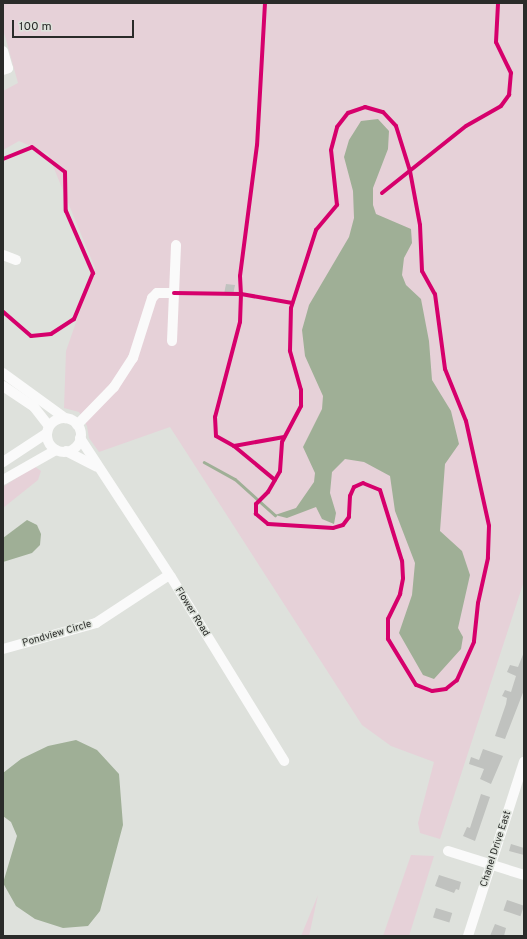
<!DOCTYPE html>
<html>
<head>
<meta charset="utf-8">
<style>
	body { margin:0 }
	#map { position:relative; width:527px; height:939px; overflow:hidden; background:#dee1dc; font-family:Overpass,sans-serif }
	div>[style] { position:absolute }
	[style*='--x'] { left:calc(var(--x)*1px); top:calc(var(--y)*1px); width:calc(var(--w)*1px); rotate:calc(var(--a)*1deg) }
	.green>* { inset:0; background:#e6d1d8 }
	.water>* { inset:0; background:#9faf96 }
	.stream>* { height:2.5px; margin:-1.25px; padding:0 1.25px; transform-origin:1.25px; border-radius:1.25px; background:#9faf96 }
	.building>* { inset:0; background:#c0c2bf; transform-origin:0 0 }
	.minor>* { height:10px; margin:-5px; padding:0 5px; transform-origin:5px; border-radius:5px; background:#fafafa }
	.minor>.ring { margin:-5px; padding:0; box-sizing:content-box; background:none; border:10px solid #fafafa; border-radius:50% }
	.cycleway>* { height:4px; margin:-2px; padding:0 2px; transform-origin:2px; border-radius:2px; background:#d6006c }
	span { translate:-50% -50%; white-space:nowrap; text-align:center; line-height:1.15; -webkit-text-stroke:3px #dde2db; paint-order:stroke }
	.street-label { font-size:10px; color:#2a2b29 }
	.frame { position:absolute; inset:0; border:4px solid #2a2b29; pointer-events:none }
	.scale { position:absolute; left:12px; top:20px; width:122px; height:18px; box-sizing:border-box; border:2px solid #2a2b29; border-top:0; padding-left:5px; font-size:12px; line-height:14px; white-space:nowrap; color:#2a2b29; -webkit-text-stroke:3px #dde2db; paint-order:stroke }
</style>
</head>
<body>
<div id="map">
	<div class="green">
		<div style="clip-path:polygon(3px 3px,524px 3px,524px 581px,440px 839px,420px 833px,418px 823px,434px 762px,391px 746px,362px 725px,170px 427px,99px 452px,89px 438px,87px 426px,79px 412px,64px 408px,66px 351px,95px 268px,48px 154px,19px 141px,3px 150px,3px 91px,18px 83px,3px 29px)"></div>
		<div style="clip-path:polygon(34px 466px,41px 471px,38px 480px,3px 508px,3px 487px)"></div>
		<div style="clip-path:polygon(411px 855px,434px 856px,409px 936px,383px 936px)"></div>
		<div style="clip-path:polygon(318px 895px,309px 936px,301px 936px)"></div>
	</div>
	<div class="water">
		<div style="clip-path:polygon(378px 119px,389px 131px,388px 149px,373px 188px,373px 205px,376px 214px,411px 229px,412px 243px,404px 258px,402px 275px,406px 285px,421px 299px,429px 341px,432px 380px,451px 411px,459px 444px,445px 464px,440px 531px,462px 551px,470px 575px,458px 628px,463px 637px,461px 649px,434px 679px,423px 675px,399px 633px,412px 595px,415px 563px,395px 511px,390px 476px,364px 462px,345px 459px,332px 472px,330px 493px,336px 513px,334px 524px,322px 519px,316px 507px,287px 518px,275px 515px,296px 508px,314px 482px,315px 473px,303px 447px,322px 409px,323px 396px,305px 356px,302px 330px,309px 305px,349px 237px,354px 218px,353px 191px,344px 157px,349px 140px,361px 121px)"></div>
		<div style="clip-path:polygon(27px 520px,37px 525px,41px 534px,40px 545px,32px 553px,3px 562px,3px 538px)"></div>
		<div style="clip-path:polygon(76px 740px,97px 750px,119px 774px,123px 825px,100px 911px,88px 926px,63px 928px,35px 919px,16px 906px,3px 883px,17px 836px,11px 822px,3px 816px,3px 773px,21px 759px,48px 746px)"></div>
	</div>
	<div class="stream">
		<div style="--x:204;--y:462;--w:35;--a:29"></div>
		<div style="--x:235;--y:479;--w:54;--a:42"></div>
	</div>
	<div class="building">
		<div style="clip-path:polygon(226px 284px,235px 285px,233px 295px,224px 294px)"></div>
		<div style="clip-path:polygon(524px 652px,524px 690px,505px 739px,495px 736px,506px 704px,507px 698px,502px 696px,505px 690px,511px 692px,516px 676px,507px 672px,510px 665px,518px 667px)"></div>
		<div style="clip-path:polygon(483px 749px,503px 756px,491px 784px,480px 779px,484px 769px,469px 764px,471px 757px,479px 760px)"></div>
		<div style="clip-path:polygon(481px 794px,490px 797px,475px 841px,463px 836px,467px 827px,470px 828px)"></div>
		<div style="clip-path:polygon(511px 844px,524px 848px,524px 855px,509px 851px)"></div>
		<div style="clip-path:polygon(439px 875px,461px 882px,459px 890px,456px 889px,454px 893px,435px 886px)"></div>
		<div style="left:507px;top:900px;width:18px;height:11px;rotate:19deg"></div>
		<div style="left:436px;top:908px;width:17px;height:10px;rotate:17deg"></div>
		<div style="clip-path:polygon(495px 924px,506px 928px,504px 936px,490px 936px)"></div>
	</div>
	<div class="minor">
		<div style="--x:3;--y:51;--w:18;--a:74"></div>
		<div style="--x:8;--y:68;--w:5;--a:158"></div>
		<div style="--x:3;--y:255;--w:14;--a:21"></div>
		<div style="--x:172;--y:341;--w:96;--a:-87.6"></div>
		<div style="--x:3;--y:373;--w:77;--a:36"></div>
		<div style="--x:3;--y:386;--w:37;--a:34"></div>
		<div style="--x:34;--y:407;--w:24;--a:52"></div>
		<div class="ring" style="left:47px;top:418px;width:24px;height:24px"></div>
		<div style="--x:77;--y:425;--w:53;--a:-45.8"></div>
		<div style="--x:114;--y:387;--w:35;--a:-57"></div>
		<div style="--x:133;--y:358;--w:63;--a:-72.4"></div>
		<div style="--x:152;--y:298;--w:7;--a:-45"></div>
		<div style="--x:157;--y:293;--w:17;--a:0"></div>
		<div style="--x:80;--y:438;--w:166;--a:56.8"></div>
		<div style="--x:171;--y:577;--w:216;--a:58.4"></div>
		<div style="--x:66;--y:451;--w:34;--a:27"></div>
		<div style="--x:3;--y:462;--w:53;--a:-33.4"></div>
		<div style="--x:3;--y:480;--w:61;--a:-29.5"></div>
		<div style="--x:3;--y:649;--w:97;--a:-15.6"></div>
		<div style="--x:96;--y:623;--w:87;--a:-33.3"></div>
		<div style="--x:448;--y:851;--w:80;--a:17.5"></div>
		<div style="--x:468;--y:936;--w:183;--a:-72.2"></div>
	</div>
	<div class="cycleway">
		<div style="--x:265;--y:3;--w:142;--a:93.2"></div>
		<div style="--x:257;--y:145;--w:132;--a:97.4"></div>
		<div style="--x:240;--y:276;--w:18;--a:87"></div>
		<div style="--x:241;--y:294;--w:52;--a:10"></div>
		<div style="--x:365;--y:107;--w:19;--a:16"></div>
		<div style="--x:383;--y:112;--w:19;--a:47"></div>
		<div style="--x:396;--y:126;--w:47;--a:72.7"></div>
		<div style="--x:410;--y:171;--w:55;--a:79.5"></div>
		<div style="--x:420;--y:225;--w:46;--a:87.5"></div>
		<div style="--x:422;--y:271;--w:26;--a:61"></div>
		<div style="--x:435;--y:294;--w:76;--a:82.4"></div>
		<div style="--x:445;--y:369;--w:56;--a:68"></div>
		<div style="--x:466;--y:421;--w:107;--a:77.6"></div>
		<div style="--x:489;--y:526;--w:32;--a:92"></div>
		<div style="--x:488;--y:558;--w:46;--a:102.5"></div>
		<div style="--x:478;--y:603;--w:39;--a:96"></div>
		<div style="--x:474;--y:642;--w:42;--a:114.1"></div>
		<div style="--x:457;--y:680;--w:14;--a:141"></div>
		<div style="--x:446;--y:689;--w:14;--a:172"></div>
		<div style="--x:432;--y:691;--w:17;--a:-159"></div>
		<div style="--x:416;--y:685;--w:54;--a:-121.3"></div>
		<div style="--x:388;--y:639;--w:20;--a:-90"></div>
		<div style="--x:388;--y:619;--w:28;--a:-64"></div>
		<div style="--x:400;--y:594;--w:16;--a:-79"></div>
		<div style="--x:403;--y:578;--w:17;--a:-93"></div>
		<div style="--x:402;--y:561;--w:74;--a:-107.2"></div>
		<div style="--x:380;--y:490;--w:18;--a:-158"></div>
		<div style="--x:363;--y:483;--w:10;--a:156"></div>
		<div style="--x:354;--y:487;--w:10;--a:114"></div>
		<div style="--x:350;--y:496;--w:21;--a:93"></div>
		<div style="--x:349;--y:517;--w:10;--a:127"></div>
		<div style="--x:343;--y:525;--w:10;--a:163"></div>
		<div style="--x:333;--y:528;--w:65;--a:-176.5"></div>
		<div style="--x:268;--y:524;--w:16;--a:-140"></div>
		<div style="--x:256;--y:514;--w:10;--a:-90"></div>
		<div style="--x:256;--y:504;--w:17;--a:-45"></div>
		<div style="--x:268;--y:492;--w:24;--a:-60"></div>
		<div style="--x:280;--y:471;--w:29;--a:-86"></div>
		<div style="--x:282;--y:442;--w:41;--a:-62.2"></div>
		<div style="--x:301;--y:406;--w:16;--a:-90"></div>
		<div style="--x:301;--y:390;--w:41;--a:-105.8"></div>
		<div style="--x:290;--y:351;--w:43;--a:-88.7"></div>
		<div style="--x:291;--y:308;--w:82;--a:-72.2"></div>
		<div style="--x:316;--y:230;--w:33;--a:-50"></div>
		<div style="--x:337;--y:205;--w:55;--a:-96.2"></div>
		<div style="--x:331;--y:150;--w:24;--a:-75"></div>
		<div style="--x:337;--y:127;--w:18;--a:-52"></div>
		<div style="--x:348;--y:113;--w:18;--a:-19"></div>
		<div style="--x:3;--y:159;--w:31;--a:-22"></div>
		<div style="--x:32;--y:147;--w:41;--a:37.1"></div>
		<div style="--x:65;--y:172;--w:39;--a:89"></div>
		<div style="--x:66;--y:211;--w:68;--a:66.5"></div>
		<div style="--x:93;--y:273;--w:50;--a:112.4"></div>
		<div style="--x:74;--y:319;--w:27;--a:147"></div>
		<div style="--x:51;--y:334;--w:20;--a:174"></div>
		<div style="--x:31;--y:336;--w:37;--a:-139"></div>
		<div style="--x:382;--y:193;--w:107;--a:-38.6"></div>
		<div style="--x:466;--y:126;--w:40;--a:-29.7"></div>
		<div style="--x:501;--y:106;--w:14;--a:-54"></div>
		<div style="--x:509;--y:95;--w:22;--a:-85"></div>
		<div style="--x:511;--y:73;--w:34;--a:-116"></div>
		<div style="--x:496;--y:42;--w:39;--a:-87"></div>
		<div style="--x:174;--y:293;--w:67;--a:0.9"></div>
		<div style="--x:241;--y:294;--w:28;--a:92"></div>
		<div style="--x:240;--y:322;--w:98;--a:104.7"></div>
		<div style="--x:215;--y:417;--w:19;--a:87"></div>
		<div style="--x:216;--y:436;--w:21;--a:29"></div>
		<div style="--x:234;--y:446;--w:53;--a:39.7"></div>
		<div style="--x:234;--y:446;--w:51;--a:-10.2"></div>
	</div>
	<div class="street-label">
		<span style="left:192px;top:612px;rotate:58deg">Flower Road</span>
		<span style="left:57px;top:634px;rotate:-16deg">Pondview Circle</span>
		<span style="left:496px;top:849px;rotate:-72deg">Chanel Drive East</span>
	</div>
	<div class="frame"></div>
	<div class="scale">100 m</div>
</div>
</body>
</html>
